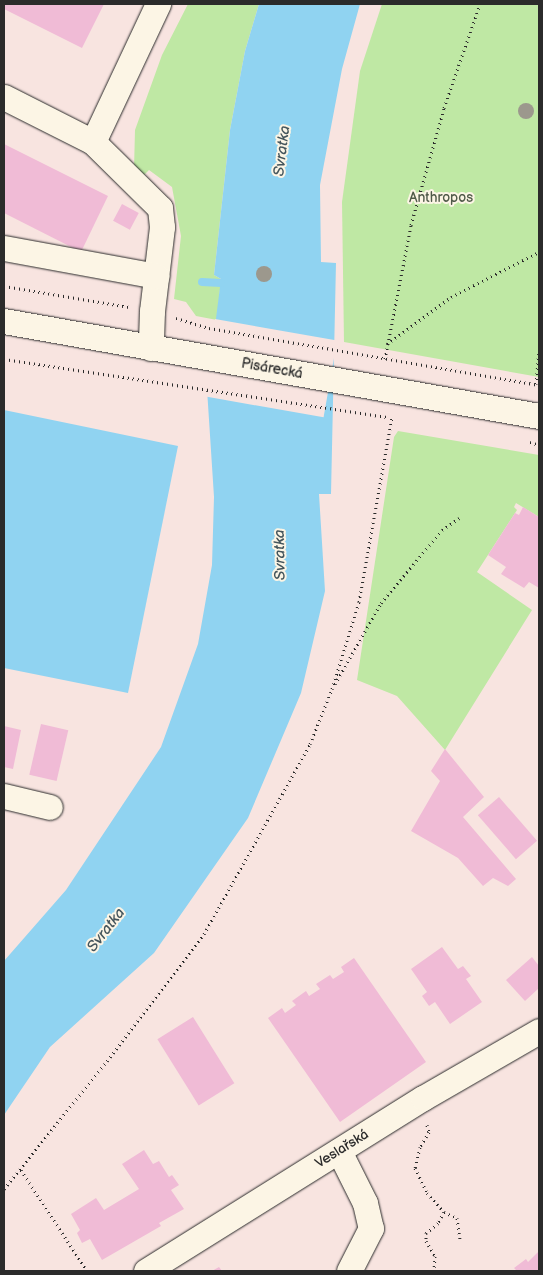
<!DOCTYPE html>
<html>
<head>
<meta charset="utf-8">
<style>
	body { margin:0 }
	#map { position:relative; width:543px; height:1275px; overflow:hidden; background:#f8e4e0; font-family:"Balsamiq Sans",sans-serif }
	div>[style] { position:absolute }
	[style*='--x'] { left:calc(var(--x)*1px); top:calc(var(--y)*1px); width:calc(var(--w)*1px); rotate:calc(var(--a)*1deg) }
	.green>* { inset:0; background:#bfe8a4 }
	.water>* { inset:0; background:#90d3f1 }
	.pier>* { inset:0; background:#f8e4e0; transform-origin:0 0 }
	.stream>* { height:8px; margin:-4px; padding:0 4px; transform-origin:4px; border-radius:4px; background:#90d3f1 }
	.building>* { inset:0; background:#f0bbd6; transform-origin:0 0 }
	.path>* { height:3px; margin-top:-1.5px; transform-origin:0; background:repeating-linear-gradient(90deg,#2b2b2b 0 1px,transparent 0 5px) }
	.roads { filter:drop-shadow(0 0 1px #2b2b2b) drop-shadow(0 0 1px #2b2b2b) }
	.minor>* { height:25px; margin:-12.5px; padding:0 12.5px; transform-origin:12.5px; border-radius:12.5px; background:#fcf5e5 }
	.trees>* { width:16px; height:16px; margin:-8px; border-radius:50%; background:#9c988d }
	span { translate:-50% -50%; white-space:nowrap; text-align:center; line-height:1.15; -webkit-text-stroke:4px #fcf5e5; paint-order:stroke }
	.park-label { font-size:14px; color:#505a49 }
	.street-label { font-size:14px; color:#2b2b2b }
	.water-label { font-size:15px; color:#44555c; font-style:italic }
	.frame { position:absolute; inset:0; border:5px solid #2b2b2b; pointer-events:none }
</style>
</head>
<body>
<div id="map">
	<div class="green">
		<div style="clip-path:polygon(188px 4px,259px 4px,245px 51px,230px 130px,214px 275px,221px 279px,217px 320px,196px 316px,186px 302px,174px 299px,181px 236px,172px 187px,149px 170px,144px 175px,134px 169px,135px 130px,162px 55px)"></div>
		<div style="clip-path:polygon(382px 4px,539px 4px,539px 377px,344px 342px,342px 202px,360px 71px)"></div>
		<div style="clip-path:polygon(398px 431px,539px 455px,539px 517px,516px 503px,514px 507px,517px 510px,477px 572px,532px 610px,445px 750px,397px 696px,357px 680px,394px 437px)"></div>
	</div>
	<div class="water">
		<div style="clip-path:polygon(259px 4px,360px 4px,342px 69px,320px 185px,321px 262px,336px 263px,331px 494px,319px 494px,325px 591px,301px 693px,248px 818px,154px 953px,50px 1047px,4px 1115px,4px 961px,66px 890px,161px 747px,198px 644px,212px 565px,214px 497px,207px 389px,221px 279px,214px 275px,230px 130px,245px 51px)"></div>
		<div style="clip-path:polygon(4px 410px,178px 446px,128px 693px,4px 668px)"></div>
	</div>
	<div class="pier">
		<div style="left:215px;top:319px;width:124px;height:78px;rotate:10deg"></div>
	</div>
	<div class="stream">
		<div style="--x:202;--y:282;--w:19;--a:3"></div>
	</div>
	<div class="building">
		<div style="clip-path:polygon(4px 4px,104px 4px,82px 48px,4px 9px)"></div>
		<div style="clip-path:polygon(4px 144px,108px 196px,81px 252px,4px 213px)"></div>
		<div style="left:122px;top:204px;width:19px;height:19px;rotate:28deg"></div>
		<div style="clip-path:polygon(523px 507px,539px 517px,539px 588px,529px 582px,524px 588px,501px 574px,506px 567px,488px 555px,515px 513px,519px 515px)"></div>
		<div style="left:41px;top:724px;width:28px;height:52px;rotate:13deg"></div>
		<div style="clip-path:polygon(4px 726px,21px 730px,13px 769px,4px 767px)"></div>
		<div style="clip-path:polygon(445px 749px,484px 797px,463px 817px,516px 879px,508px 886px,493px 878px,483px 886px,458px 858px,411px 831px,440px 781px,431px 771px)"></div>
		<div style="left:499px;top:797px;width:58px;height:28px;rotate:49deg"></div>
		<div style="clip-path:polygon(442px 947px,458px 969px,463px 966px,471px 976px,466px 979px,482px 1002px,450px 1024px,435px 1002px,429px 1006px,422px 996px,427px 992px,411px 969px)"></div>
		<div style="clip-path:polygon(532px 957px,539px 966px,539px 988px,525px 1001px,506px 980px)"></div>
		<div style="clip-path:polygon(354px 958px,426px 1062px,340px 1122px,268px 1018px,282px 1008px,285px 1013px,296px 1005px,292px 1001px,306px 991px,309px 996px,320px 989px,316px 984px,330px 975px,333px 979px,344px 972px,341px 967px)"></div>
		<div style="left:193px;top:1017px;width:78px;height:42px;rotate:58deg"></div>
		<div style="clip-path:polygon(144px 1150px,153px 1164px,159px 1161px,169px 1177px,172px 1175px,179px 1185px,171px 1190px,184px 1209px,159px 1223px,161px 1226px,102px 1260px,90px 1239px,82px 1243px,77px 1233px,80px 1230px,71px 1214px,96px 1198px,104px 1210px,139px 1189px,122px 1164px)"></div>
		<div style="clip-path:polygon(539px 1251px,539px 1271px,517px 1271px,514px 1268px,526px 1259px,528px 1262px)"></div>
		<div style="clip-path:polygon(219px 1267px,222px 1271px,212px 1271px)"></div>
	</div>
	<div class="path">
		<div style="--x:4;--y:286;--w:127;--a:9.5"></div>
		<div style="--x:176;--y:318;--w:34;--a:17"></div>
		<div style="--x:209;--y:328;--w:335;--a:9.8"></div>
		<div style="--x:387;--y:344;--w:79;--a:-36.3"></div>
		<div style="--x:451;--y:297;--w:99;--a:-27.1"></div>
		<div style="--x:4;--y:359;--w:389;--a:8.6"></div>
		<div style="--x:385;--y:359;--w:136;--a:-79"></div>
		<div style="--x:411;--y:225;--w:122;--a:-74.2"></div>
		<div style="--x:444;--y:108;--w:110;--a:-70.9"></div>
		<div style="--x:536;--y:384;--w:35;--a:-85"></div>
		<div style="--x:530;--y:442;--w:9;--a:18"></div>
		<div style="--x:335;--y:684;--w:93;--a:-60.4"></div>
		<div style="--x:381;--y:603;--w:95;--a:-50.1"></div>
		<div style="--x:442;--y:530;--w:21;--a:-35"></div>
		<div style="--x:427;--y:1125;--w:7;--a:74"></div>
		<div style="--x:429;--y:1132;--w:17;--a:121"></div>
		<div style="--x:420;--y:1147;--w:22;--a:103"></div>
		<div style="--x:415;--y:1168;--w:28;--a:64"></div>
		<div style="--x:427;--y:1193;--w:25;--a:48"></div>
		<div style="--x:444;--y:1212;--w:13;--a:119"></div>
		<div style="--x:438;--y:1223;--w:16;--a:140"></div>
		<div style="--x:426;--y:1233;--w:8;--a:90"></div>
		<div style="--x:426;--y:1241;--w:17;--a:59"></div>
		<div style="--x:435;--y:1256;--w:15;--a:94"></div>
		<div style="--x:21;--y:1170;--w:121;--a:56.8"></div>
		<div style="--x:4;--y:1189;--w:164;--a:-51.2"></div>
		<div style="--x:107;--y:1061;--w:160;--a:-52.6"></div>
		<div style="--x:204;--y:934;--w:218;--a:-60.8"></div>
		<div style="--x:310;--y:744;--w:59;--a:-68.2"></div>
		<div style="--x:332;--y:689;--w:91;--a:-72.8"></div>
		<div style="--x:359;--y:602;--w:188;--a:-79.9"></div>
		<div style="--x:444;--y:1212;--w:14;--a:25"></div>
		<div style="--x:457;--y:1218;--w:21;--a:82"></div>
	</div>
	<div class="roads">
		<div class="minor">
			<div style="--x:4;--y:97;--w:100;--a:26.8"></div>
			<div style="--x:93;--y:142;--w:94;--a:44.6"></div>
			<div style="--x:160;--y:208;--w:19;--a:84"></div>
			<div style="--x:162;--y:227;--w:85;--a:96.8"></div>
			<div style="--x:152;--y:311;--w:37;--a:92"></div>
			<div style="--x:93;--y:142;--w:153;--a:-64.8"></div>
			<div style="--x:4;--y:248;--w:155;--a:10.4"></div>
			<div style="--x:4;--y:321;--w:543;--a:10.07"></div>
			<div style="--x:4;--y:796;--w:47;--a:13.4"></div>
			<div style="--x:339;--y:1151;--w:58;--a:63.4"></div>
			<div style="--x:365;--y:1203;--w:26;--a:77"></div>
			<div style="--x:371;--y:1228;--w:48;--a:117.1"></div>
			<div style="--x:146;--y:1271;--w:327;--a:-32"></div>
			<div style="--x:423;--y:1098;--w:134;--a:-30"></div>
		</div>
	</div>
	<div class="trees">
		<div style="left:526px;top:111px"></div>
		<div style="left:264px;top:274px"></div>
	</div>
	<div class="park-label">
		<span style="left:441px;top:198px">Anthropos</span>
	</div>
	<div class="street-label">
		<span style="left:272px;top:369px;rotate:10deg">Pisárecká</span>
		<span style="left:342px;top:1149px;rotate:-32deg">Veslařská</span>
	</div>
	<div class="water-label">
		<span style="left:282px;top:151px;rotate:-83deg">Svratka</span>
		<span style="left:280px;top:555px;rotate:-91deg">Svratka</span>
		<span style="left:106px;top:930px;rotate:-52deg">Svratka</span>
	</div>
	<div class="frame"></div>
</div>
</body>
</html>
